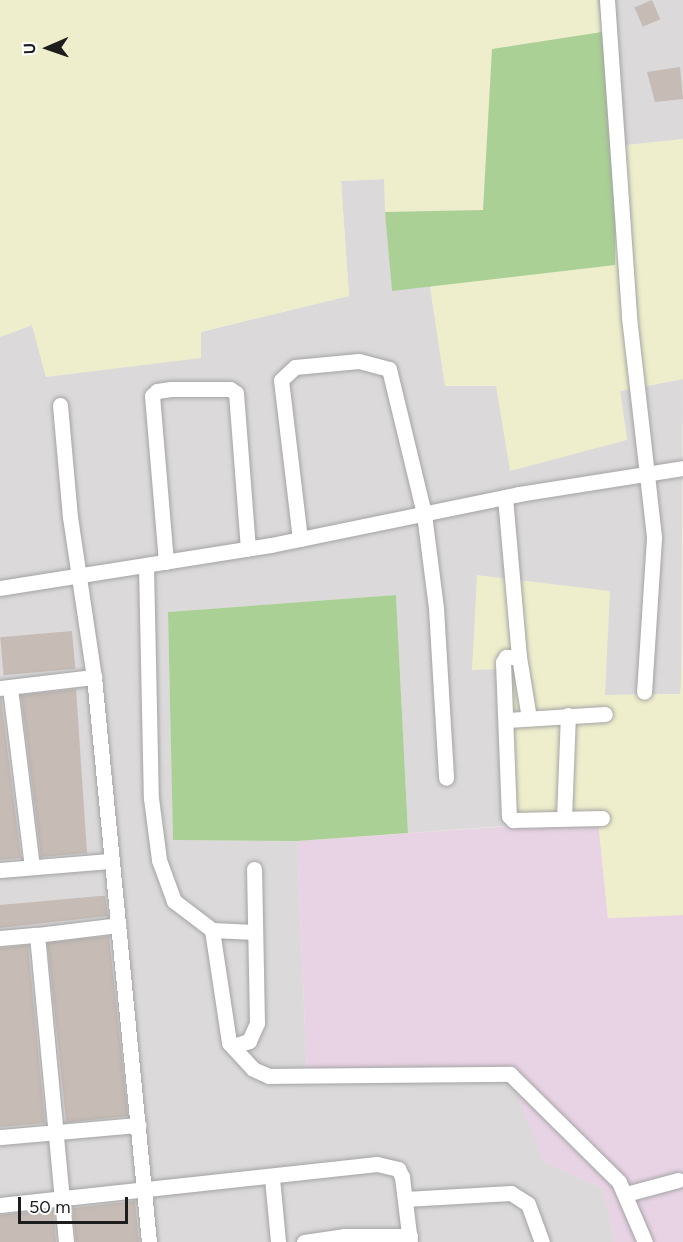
<!DOCTYPE html>
<html>
<head>
<meta charset="utf-8">
<style>
	body { margin:0 }
	#map { position:relative; width:683px; height:1242px; overflow:hidden; background:#eee9e2; font-family:Figtree,sans-serif }
	div>[style] { position:absolute }
	[style*='--x'] { left:calc(var(--x)*1px); top:calc(var(--y)*1px); width:calc(var(--w)*1px); rotate:calc(var(--a)*1deg) }
	.residential>* { inset:0; background:#dbd9da }
	.industrial>* { inset:0; background:#e8d3e5 }
	.farmland>* { inset:0; background:#eec }
	.forest>* { inset:0; background:#aad095 }
	.building>* { inset:0; background:#c6bbb5; transform-origin:0 0 }
	.roads { filter:drop-shadow(0 0 2px #a4a4a4) drop-shadow(0 0 2px #a4a4a4) }
	.minor>* { height:15px; margin:-7.5px; padding:0 7.5px; transform-origin:7.5px; border-radius:7.5px; background:#fff }
	span { translate:-50% -50%; white-space:nowrap; text-align:center; line-height:1.15; -webkit-text-stroke:4.5px #fff; paint-order:stroke }
	.north { position:absolute; left:18px; top:18px; width:60px; height:60px; -webkit-text-stroke:4px #fff; paint-order:stroke; rotate:268deg; font-size:16px; font-weight:700; line-height:24px; text-align:center; color:#1d1d1d }
	.north::after { content:''; display:block; margin:auto; width:21px; height:27px; background:#1d1d1d; clip-path:polygon(50% 0,100% 100%,50% 72%,0 100%) }
	.scale { position:absolute; left:18px; top:1197px; width:110px; height:27px; box-sizing:border-box; border:3px solid #1d1d1d; border-top:0; padding-left:8px; font-size:18px; line-height:21px; white-space:nowrap; color:#1d1d1d; -webkit-text-stroke:4px #fff; paint-order:stroke }
</style>
</head>
<body>
<div id="map">
	<div class="residential">
		<div style="clip-path:polygon(597px 0,683px 0,683px 139px,617px 146px)"></div>
		<div style="clip-path:polygon(384px 179px,392px 290px,430px 286px,445px 385px,496px 386px,627px 440px,620px 391px,683px 379px,681px 694px,604px 695px,609px 591px,472px 669px,502px 669px,517px 825px,408px 833px,396px 595px,168px 612px,173px 840px,297px 841px,307px 1079px,509px 1072px,544px 1162px,603px 1189px,615px 1242px,0 1242px,0 337px,32px 325px,46px 377px,201px 332px,349px 296px,341px 181px)"></div>
	</div>
	<div class="industrial">
		<div style="clip-path:polygon(598px 820px,608px 918px,683px 915px,683px 1242px,615px 1242px,603px 1189px,544px 1162px,508px 1072px,307px 1079px,297px 841px)"></div>
	</div>
	<div class="farmland">
		<div style="clip-path:polygon(0 0,597px 0,602px 32px,492px 49px,484px 210px,385px 212px,384px 179px,341px 181px,349px 296px,201px 332px,201px 358px,46px 377px,32px 325px,0 337px)"></div>
		<div style="clip-path:polygon(683px 139px,683px 379px,620px 391px,627px 440px,510px 471px,496px 386px,445px 386px,430px 286px,615px 265px,617px 146px)"></div>
		<div style="clip-path:polygon(477px 575px,610px 591px,605px 695px,680px 694px,683px 661px,683px 915px,608px 918px,598px 820px,517px 825px,502px 669px,472px 670px)"></div>
	</div>
	<div class="forest">
		<div style="clip-path:polygon(602px 32px,617px 146px,615px 265px,392px 291px,385px 212px,483px 210px,492px 49px)"></div>
		<div style="clip-path:polygon(396px 595px,408px 833px,297px 841px,173px 840px,168px 612px)"></div>
	</div>
	<div class="building">
		<div style="left:652px;top:0;width:21px;height:19px;rotate:67deg"></div>
		<div style="clip-path:polygon(680px 67px,683px 99px,655px 102px,647px 72px)"></div>
		<div style="left:72px;top:631px;width:38px;height:72px;rotate:85deg"></div>
		<div style="clip-path:polygon(76px 689px,87px 853px,41px 857px,21px 695px)"></div>
		<div style="clip-path:polygon(1px 698px,21px 858px,0 860px,0 698px)"></div>
		<div style="clip-path:polygon(100px 896px,105px 896px,108px 916px,0 928px,0 905px)"></div>
		<div style="left:109px;top:936px;width:181px;height:62px;rotate:84deg"></div>
		<div style="clip-path:polygon(28px 945px,45px 1123px,0 1127px,0 948px)"></div>
		<div style="clip-path:polygon(135px 1201px,139px 1242px,76px 1242px,73px 1208px)"></div>
		<div style="clip-path:polygon(47px 1210px,53px 1210px,56px 1242px,0 1242px,0 1215px)"></div>
	</div>
	<div class="roads">
		<div class="minor">
			<div style="--x:607;--y:0;--w:318;--a:86"></div>
			<div style="--x:629;--y:317;--w:222;--a:83.5"></div>
			<div style="--x:654;--y:538;--w:154;--a:93.7"></div>
			<div style="--x:60;--y:405;--w:112;--a:84.9"></div>
			<div style="--x:70;--y:517;--w:162;--a:81.5"></div>
			<div style="--x:94;--y:677;--w:568;--a:84.44"></div>
			<div style="--x:505;--y:497;--w:161;--a:85"></div>
			<div style="--x:519;--y:657;--w:13;--a:180"></div>
			<div style="--x:506;--y:657;--w:6;--a:121"></div>
			<div style="--x:503;--y:662;--w:154;--a:87.8"></div>
			<div style="--x:509;--y:816;--w:6;--a:45"></div>
			<div style="--x:513;--y:820;--w:89;--a:-1.3"></div>
			<div style="--x:300;--y:539;--w:160;--a:-96.8"></div>
			<div style="--x:281;--y:380;--w:19;--a:-43"></div>
			<div style="--x:295;--y:367;--w:64;--a:-5.4"></div>
			<div style="--x:359;--y:361;--w:31;--a:15"></div>
			<div style="--x:389;--y:369;--w:149;--a:76.4"></div>
			<div style="--x:424;--y:514;--w:95;--a:82.7"></div>
			<div style="--x:436;--y:608;--w:170;--a:86.6"></div>
			<div style="--x:166;--y:562;--w:167;--a:-94.8"></div>
			<div style="--x:152;--y:396;--w:7;--a:-45"></div>
			<div style="--x:157;--y:391;--w:14;--a:-8"></div>
			<div style="--x:171;--y:389;--w:59;--a:0"></div>
			<div style="--x:230;--y:389;--w:7;--a:34"></div>
			<div style="--x:236;--y:393;--w:156;--a:85.6"></div>
			<div style="--x:146;--y:566;--w:232;--a:88.8"></div>
			<div style="--x:151;--y:798;--w:63;--a:82.6"></div>
			<div style="--x:159;--y:860;--w:44;--a:69.9"></div>
			<div style="--x:174;--y:901;--w:48;--a:37.3"></div>
			<div style="--x:212;--y:930;--w:114;--a:81.4"></div>
			<div style="--x:229;--y:1043;--w:35;--a:47"></div>
			<div style="--x:253;--y:1069;--w:17;--a:24"></div>
			<div style="--x:269;--y:1076;--w:241;--a:-0.5"></div>
			<div style="--x:510;--y:1074;--w:153;--a:44.7"></div>
			<div style="--x:619;--y:1182;--w:65;--a:66.6"></div>
			<div style="--x:0;--y:588;--w:274;--a:-9"></div>
			<div style="--x:271;--y:545;--w:253;--a:-11.6"></div>
			<div style="--x:519;--y:494;--w:166;--a:-9"></div>
			<div style="--x:519;--y:657;--w:62;--a:80.7"></div>
			<div style="--x:0;--y:688;--w:95;--a:-6.7"></div>
			<div style="--x:10;--y:688;--w:180;--a:83"></div>
			<div style="--x:507;--y:720;--w:98;--a:-3.5"></div>
			<div style="--x:564;--y:818;--w:103;--a:-87.8"></div>
			<div style="--x:0;--y:870;--w:110;--a:-4.7"></div>
			<div style="--x:212;--y:930;--w:43;--a:2.7"></div>
			<div style="--x:0;--y:938;--w:37;--a:-5"></div>
			<div style="--x:233;--y:1046;--w:17;--a:-17"></div>
			<div style="--x:249;--y:1041;--w:20;--a:-66"></div>
			<div style="--x:257;--y:1023;--w:154;--a:-91.1"></div>
			<div style="--x:0;--y:1137;--w:139;--a:-5"></div>
			<div style="--x:272;--y:1178;--w:64;--a:84.6"></div>
			<div style="--x:626;--y:1194;--w:54;--a:-15.1"></div>
			<div style="--x:405;--y:1199;--w:106;--a:-3.2"></div>
			<div style="--x:511;--y:1193;--w:20;--a:33"></div>
			<div style="--x:528;--y:1204;--w:40;--a:69.8"></div>
			<div style="--x:0;--y:1205;--w:379;--a:-6.2"></div>
			<div style="--x:377;--y:1164;--w:22;--a:13"></div>
			<div style="--x:398;--y:1169;--w:9;--a:63"></div>
			<div style="--x:402;--y:1177;--w:65;--a:83"></div>
			<div style="--x:66;--y:1242;--w:308;--a:-95.4"></div>
			<div style="--x:37;--y:935;--w:82;--a:-7"></div>
			<div style="--x:304;--y:1242;--w:40;--a:-8.5"></div>
			<div style="--x:344;--y:1236;--w:66;--a:0"></div>
		</div>
	</div>
	<div class="north">U</div>
	<div class="scale">50 m</div>
</div>
</body>
</html>
